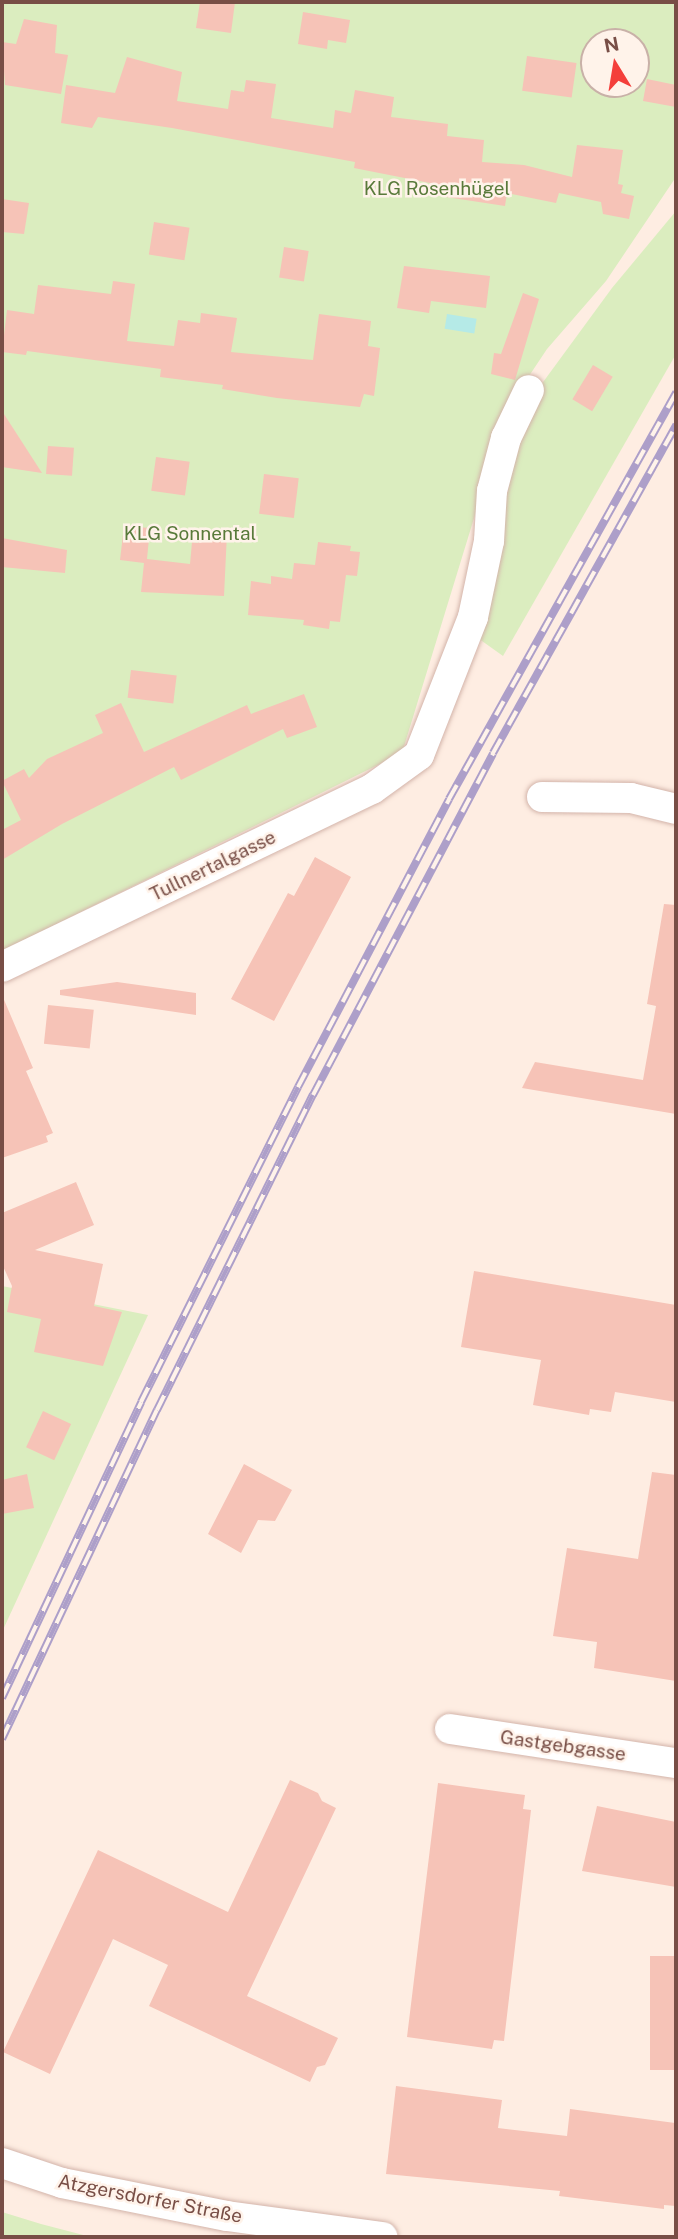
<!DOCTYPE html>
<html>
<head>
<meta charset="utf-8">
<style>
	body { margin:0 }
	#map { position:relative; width:678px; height:2239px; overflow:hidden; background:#feede2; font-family:"Public Sans",sans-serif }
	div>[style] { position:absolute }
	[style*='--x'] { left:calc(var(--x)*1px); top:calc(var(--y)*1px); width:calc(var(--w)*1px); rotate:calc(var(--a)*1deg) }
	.green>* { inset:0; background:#dbedbf }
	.water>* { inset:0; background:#b5eae7; transform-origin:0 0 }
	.building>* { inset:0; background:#f6c3b7; transform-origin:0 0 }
	.roads { filter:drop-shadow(0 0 2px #d3b4aa) drop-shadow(0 0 2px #d3b4aa) }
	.minor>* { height:30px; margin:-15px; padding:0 15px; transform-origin:15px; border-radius:15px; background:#fff }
	.rail>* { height:8px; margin-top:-4px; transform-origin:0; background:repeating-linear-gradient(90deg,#fff3ea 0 16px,#ad9fc9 0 32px); box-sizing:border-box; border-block:2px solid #ad9fc9 }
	span { translate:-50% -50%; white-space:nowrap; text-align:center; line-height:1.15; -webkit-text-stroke:5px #fff3ea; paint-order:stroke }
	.park-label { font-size:19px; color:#597a3a }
	.street-label { font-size:19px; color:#784e46 }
	.frame { position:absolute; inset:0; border:4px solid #784e46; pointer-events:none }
	.north { position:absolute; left:580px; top:28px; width:70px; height:70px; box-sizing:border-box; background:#fff3ea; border:2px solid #c9b1a8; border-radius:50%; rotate:349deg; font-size:19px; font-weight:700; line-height:28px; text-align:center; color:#784e46 }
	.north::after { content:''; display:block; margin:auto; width:24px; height:32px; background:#f43f3b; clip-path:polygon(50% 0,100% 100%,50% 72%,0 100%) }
</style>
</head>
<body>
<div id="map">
	<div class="green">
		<div style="clip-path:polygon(evenodd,2px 2px,676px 2px,676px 177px,606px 281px,547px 349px,521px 388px,513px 391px,402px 753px,2px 951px,2px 2px,594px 42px,636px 42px,636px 84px,594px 84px,594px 42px)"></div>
		<div style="clip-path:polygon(676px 211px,676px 354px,503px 656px,475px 636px,527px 404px,612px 288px)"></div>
		<div style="clip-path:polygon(2px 1286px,148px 1315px,2px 1632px)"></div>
		<div style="clip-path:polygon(2px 2212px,41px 2224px,91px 2237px,2px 2237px)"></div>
	</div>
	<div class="water">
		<div style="left:447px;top:314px;width:30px;height:15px;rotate:9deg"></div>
	</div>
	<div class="building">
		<div style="clip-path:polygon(200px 2px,235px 2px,231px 33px,196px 28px)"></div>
		<div style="clip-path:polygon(303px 12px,350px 20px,346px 43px,328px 40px,327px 49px,298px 44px)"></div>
		<div style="clip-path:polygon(24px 19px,57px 25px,55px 53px,68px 55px,61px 94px,5px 85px,2px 42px,16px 44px)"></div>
		<div style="left:527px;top:56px;width:50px;height:35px;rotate:8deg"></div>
		<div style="clip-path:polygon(127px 57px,182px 72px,177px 101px,228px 109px,231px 90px,244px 92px,246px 80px,276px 84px,271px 118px,333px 128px,335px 110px,351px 113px,355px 90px,394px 97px,391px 117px,448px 124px,447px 136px,484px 140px,482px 162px,524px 165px,572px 177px,577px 145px,623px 150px,618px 184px,623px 185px,621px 193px,634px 196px,629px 219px,603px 214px,601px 202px,559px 193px,556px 203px,507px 193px,505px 206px,433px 195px,435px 184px,354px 168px,355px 162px,172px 128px,98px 117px,92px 128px,61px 123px,66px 85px,115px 93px)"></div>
		<div style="clip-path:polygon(647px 79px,676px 85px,676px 107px,643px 101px)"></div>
		<div style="clip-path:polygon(2px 199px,29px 203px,24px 234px,2px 232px)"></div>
		<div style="left:154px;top:222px;width:36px;height:33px;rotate:9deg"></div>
		<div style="left:284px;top:247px;width:25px;height:31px;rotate:9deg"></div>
		<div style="clip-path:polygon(404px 266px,490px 276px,486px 308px,431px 301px,429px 313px,397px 308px)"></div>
		<div style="clip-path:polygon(113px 281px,135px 284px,127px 341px,174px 346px,178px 320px,200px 323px,201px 313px,237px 318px,231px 352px,313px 360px,319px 314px,371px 321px,368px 346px,380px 348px,374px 396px,364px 394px,360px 407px,277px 398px,222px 389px,223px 385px,160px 377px,161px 369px,27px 351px,26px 355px,2px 352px,7px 310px,34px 314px,38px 285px,111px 294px)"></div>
		<div style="clip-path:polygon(523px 293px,539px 299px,515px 380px,491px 374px,494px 353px,501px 354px)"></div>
		<div style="left:593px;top:365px;width:23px;height:40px;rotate:31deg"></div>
		<div style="clip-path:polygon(2px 411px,42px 473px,2px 467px)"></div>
		<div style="left:48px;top:446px;width:26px;height:28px;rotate:4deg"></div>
		<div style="left:156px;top:457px;width:34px;height:34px;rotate:8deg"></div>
		<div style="left:264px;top:474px;width:35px;height:40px;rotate:7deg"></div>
		<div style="clip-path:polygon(124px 526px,150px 528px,147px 559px,190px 564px,192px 542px,198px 543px,200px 529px,227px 533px,224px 596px,141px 592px,144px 563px,120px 560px)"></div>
		<div style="clip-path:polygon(2px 538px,67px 550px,65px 573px,2px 567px)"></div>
		<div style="clip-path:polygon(318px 542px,351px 546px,350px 551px,360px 552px,357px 576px,346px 575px,340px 622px,330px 621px,329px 629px,303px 625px,304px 620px,248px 615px,251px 581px,271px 584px,271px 576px,292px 579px,294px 563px,315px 565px)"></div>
		<div style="left:131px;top:670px;width:46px;height:28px;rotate:7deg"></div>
		<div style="clip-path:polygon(304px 694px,317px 727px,287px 738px,283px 729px,181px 780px,174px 767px,62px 824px,2px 860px,2px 830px,21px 820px,2px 781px,24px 769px,29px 778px,47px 759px,103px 733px,95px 715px,121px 703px,144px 752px,247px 705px,251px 714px)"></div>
		<div style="clip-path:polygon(315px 857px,351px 877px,274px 1021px,231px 999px,288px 893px,294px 896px)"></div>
		<div style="clip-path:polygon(664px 904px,676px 905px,676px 1114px,522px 1088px,535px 1062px,643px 1080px,656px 1006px,647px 1004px)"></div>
		<div style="clip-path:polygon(117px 982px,196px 993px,196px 1015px,60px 995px,60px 990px)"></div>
		<div style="clip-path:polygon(2px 995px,33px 1068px,26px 1071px,53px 1133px,46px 1136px,48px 1142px,2px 1158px)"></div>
		<div style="left:48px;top:1005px;width:46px;height:39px;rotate:6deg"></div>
		<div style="clip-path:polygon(76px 1182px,94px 1225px,35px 1250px,103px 1264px,94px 1306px,122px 1312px,103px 1366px,34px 1352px,41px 1319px,7px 1312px,12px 1286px,2px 1264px,2px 1213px)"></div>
		<div style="clip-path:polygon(474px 1271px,676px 1305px,676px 1402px,615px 1392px,611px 1412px,590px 1409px,589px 1415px,533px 1405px,541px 1360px,461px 1347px)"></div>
		<div style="left:43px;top:1411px;width:31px;height:40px;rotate:25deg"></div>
		<div style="clip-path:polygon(244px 1464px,292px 1490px,275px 1521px,258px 1520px,241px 1553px,208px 1534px)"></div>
		<div style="clip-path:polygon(652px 1472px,676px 1475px,676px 1681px,594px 1668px,597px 1642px,553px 1636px,567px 1548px,638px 1559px)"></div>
		<div style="clip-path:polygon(27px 1474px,34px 1508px,2px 1514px,2px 1480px)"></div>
		<div style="clip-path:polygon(290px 1780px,318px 1793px,322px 1801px,336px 1808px,247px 1996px,338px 2038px,325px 2065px,317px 2067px,310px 2082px,149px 2006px,168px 1965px,113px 1939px,50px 2074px,3px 2052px,98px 1850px,228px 1912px)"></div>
		<div style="clip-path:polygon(438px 1783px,525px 1795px,523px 1809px,531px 1810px,504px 2041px,494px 2040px,492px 2049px,407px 2037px)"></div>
		<div style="clip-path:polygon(597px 1806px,676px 1822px,676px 1887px,582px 1871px)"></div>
		<div style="left:676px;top:1956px;width:114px;height:26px;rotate:90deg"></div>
		<div style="clip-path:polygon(396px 2086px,502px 2100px,498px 2128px,567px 2136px,570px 2109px,675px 2123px,676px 2206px,664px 2205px,664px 2209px,559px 2196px,560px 2191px,386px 2174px)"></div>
	</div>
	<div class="roads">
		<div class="minor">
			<div style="--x:542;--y:797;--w:89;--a:0.6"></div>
			<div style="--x:631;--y:798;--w:46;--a:13.7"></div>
			<div style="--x:2;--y:967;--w:411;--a:-25.7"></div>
			<div style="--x:372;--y:789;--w:58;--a:-35.9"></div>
			<div style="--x:419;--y:755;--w:148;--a:-68.6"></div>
			<div style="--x:473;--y:617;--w:78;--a:-78.1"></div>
			<div style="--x:489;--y:541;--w:50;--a:-86.6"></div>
			<div style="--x:492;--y:491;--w:55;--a:-75.2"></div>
			<div style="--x:506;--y:438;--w:53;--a:-64.4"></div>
			<div style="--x:450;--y:1729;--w:229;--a:8.6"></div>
			<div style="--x:2;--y:2163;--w:63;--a:18.4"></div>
			<div style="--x:62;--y:2183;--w:168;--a:11.3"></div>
			<div style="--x:227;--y:2216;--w:157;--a:7.7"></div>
		</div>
	</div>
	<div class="rail">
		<div style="--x:2;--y:1698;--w:327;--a:-64.8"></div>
		<div style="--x:141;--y:1402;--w:352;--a:-63.5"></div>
		<div style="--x:298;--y:1087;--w:325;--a:-62.3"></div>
		<div style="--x:449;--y:799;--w:466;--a:-60.8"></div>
		<div style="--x:2;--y:1739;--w:364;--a:-64.8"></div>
		<div style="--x:157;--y:1410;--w:352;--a:-63.7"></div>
		<div style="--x:313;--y:1095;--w:386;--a:-62.2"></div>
		<div style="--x:493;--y:753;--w:376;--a:-60.8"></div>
	</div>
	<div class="park-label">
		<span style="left:437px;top:189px">KLG Rosenhügel</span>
		<span style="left:190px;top:534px">KLG Sonnental</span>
	</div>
	<div class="street-label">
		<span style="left:213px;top:866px;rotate:-26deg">Tullnertalgasse</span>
		<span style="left:563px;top:1746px;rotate:8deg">Gastgebgasse</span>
		<span style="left:150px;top:2199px;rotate:11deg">Atzgersdorfer Straße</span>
	</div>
	<div class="frame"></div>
	<div class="north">N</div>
</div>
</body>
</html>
